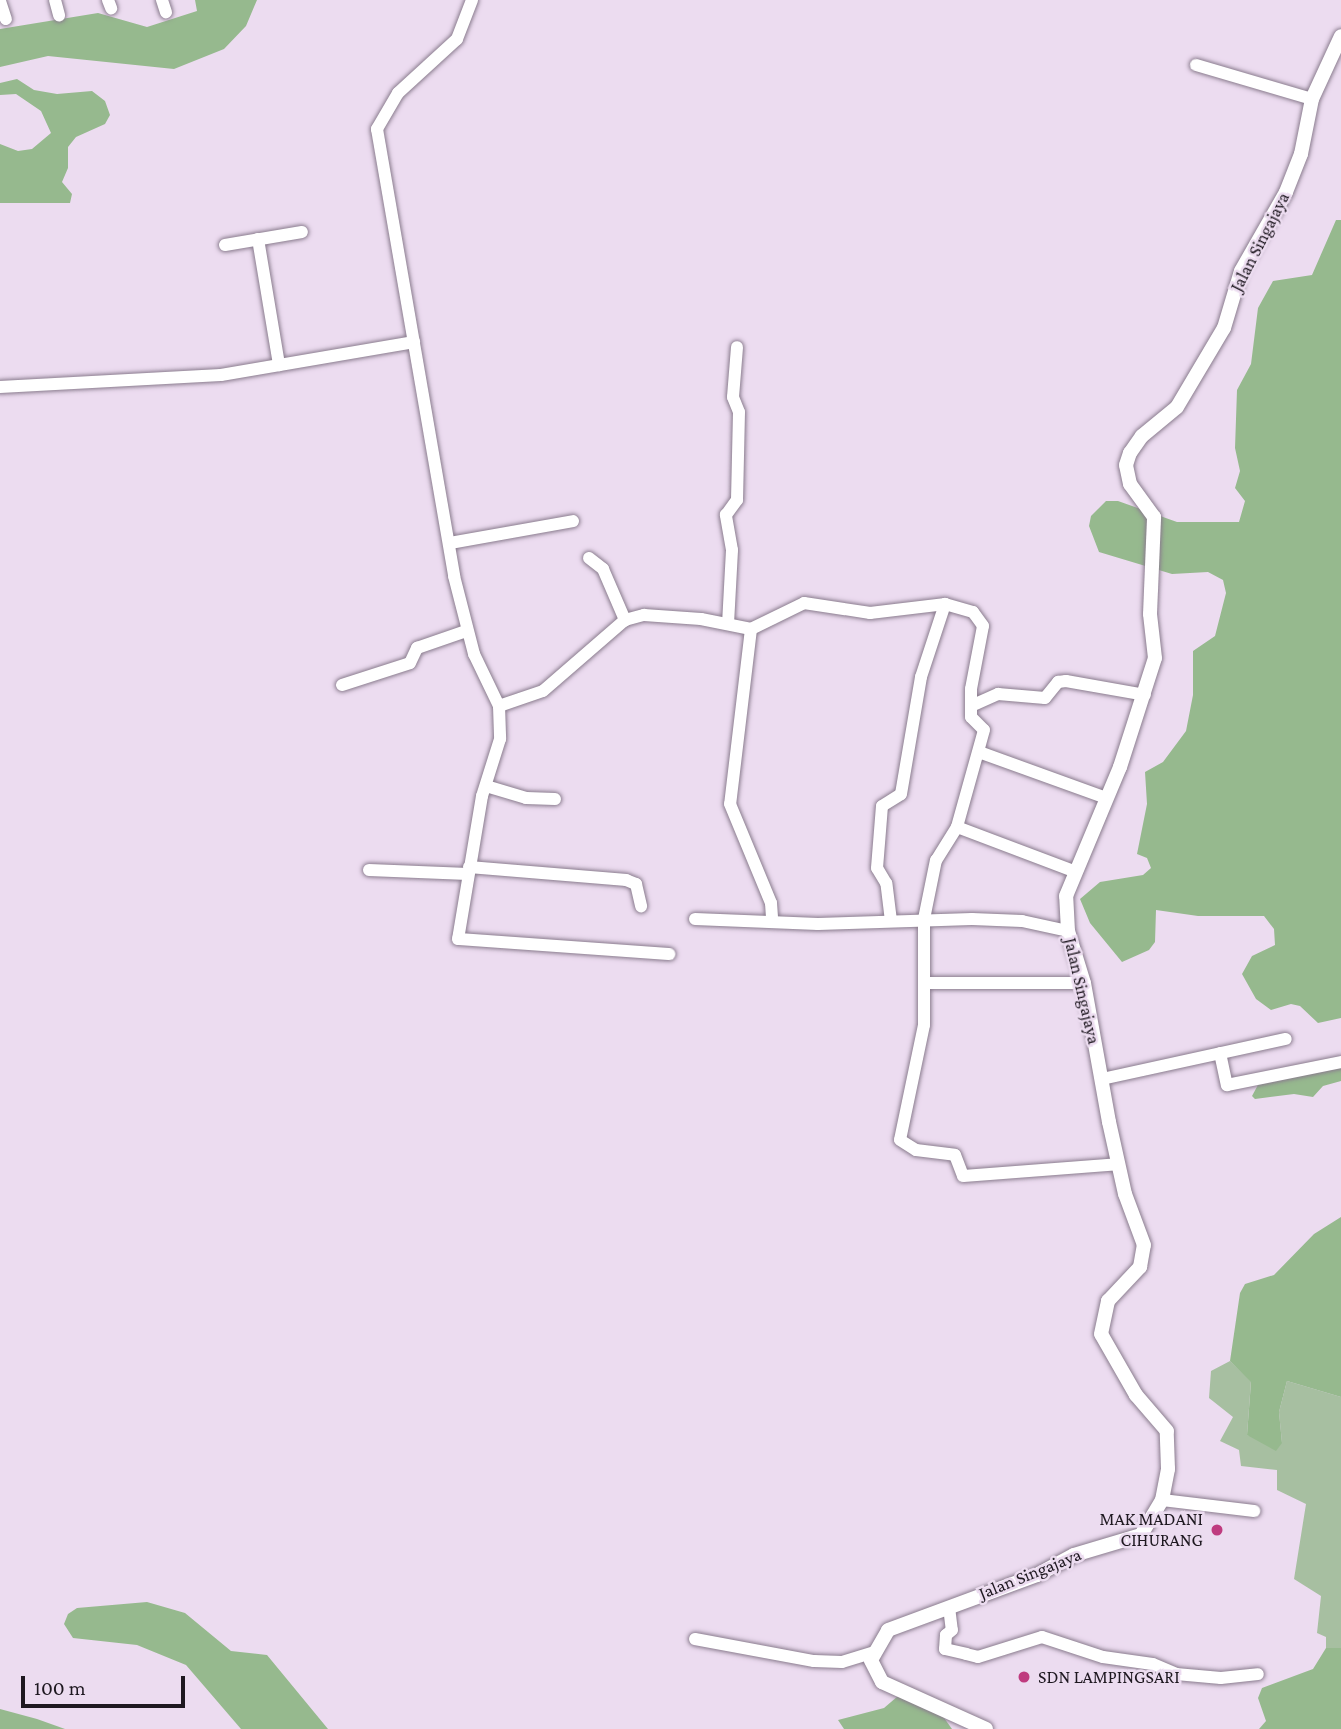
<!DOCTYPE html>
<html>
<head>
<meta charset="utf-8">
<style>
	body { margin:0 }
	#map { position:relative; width:1341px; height:1729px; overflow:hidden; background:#ecdcf0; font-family:"Crimson Pro",serif }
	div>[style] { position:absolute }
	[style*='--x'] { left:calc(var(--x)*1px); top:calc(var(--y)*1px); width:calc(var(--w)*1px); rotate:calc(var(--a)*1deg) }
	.green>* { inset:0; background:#a7bfa1 }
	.forest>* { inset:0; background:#96b98e }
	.roads { filter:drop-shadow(0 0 2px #8a7c8e) drop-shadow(0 0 2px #8a7c8e) }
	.minor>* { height:12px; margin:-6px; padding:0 6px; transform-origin:6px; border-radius:6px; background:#fff }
	.tertiary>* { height:14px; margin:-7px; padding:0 7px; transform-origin:7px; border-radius:7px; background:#fff }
	.dots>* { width:19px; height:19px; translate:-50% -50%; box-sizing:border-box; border:4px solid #ecdcf0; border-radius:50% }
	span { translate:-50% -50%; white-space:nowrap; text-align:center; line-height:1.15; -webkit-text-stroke:5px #ecdcf0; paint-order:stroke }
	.street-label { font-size:18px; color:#1e1820 }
	.poi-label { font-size:18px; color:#1e1820 }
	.right { translate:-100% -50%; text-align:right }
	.left { translate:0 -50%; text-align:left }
	.scale { position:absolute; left:21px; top:1676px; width:164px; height:32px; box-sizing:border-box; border:4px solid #1e1820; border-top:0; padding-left:9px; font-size:21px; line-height:24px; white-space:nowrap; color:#1e1820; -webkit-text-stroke:5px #ecdcf0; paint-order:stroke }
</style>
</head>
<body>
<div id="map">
	<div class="green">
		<div style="clip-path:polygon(1230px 1361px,1251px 1381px,1247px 1435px,1282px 1443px,1279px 1412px,1287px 1381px,1341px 1397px,1341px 1648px,1326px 1648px,1326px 1637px,1317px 1633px,1321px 1596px,1294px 1579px,1306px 1504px,1277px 1490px,1277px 1470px,1241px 1466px,1239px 1450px,1220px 1441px,1233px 1417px,1209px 1398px,1211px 1371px)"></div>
	</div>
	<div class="forest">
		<div style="clip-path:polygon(195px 0,257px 0,246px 26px,224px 49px,174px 69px,48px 56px,0 67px,0 29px,98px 13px,147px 27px,197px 11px)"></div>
		<div style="clip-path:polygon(17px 79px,34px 90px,57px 94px,92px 91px,105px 101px,110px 115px,105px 124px,76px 137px,68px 147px,68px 168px,62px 182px,72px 194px,70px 203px,0 203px,0 144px,18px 151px,32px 149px,51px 133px,41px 111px,16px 94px,0 95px,0 83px)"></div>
		<div style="clip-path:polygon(1336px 220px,1341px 220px,1341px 1018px,1318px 1023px,1300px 1006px,1291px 1004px,1271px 1010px,1256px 999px,1242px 974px,1252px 956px,1275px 945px,1274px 929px,1264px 916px,1198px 916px,1156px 910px,1155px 942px,1149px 950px,1122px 962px,1090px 923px,1080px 899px,1100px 882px,1143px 875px,1151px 868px,1147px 858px,1137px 854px,1147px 804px,1145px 772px,1163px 762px,1186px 731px,1193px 695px,1193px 651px,1215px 636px,1226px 593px,1223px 580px,1208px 572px,1172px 574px,1099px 552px,1089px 526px,1091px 516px,1106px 501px,1118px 501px,1177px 522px,1239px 522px,1245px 501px,1235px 488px,1240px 471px,1235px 448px,1237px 390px,1251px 364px,1258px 308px,1273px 281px,1312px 275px)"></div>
		<div style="clip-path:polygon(1341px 1066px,1341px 1081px,1323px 1086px,1313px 1097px,1294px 1094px,1255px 1099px,1252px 1096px,1259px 1083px)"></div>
		<div style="clip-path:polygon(1341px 1217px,1341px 1397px,1287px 1381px,1279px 1412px,1282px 1443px,1276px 1451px,1247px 1435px,1251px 1382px,1230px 1361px,1240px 1293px,1245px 1284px,1274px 1275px,1314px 1234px)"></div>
		<div style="clip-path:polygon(147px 1602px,185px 1613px,231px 1651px,267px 1655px,328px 1729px,241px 1729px,186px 1665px,137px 1645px,73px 1638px,64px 1624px,68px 1614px,77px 1608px)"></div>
		<div style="clip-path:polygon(1326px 1648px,1341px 1648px,1341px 1729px,1259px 1729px,1266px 1721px,1258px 1698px,1262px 1688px,1313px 1669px)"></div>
		<div style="clip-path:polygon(898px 1696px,942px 1715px,952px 1729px,844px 1729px,838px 1720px,884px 1708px)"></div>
		<div style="clip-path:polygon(0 1709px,37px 1719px,65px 1729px,0 1729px)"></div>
	</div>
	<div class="roads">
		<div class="minor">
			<div style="--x:55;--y:0;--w:16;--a:75"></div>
			<div style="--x:108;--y:0;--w:9;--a:69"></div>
			<div style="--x:162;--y:0;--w:13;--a:72"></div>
			<div style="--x:472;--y:0;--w:42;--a:111"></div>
			<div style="--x:457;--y:39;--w:80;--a:137.5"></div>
			<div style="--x:398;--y:93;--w:42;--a:120.3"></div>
			<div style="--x:377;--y:129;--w:454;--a:80.2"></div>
			<div style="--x:454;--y:576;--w:81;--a:75.6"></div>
			<div style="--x:474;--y:654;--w:58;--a:64.3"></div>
			<div style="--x:499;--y:706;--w:33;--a:88"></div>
			<div style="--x:500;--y:739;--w:60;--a:107.5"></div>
			<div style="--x:482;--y:796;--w:145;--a:99.5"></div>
			<div style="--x:458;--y:939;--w:212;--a:4.1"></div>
			<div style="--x:0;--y:1;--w:19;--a:72"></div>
			<div style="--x:1196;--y:65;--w:121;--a:16.3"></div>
			<div style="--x:258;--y:239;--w:128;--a:80.5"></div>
			<div style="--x:225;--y:245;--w:78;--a:-9.6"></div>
			<div style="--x:0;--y:387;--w:221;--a:-3.1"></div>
			<div style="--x:221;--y:375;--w:196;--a:-9.7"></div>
			<div style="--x:450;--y:543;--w:125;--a:-10.1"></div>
			<div style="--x:589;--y:558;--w:18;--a:38"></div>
			<div style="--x:603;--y:569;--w:56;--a:66.7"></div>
			<div style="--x:728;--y:624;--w:74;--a:-86.9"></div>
			<div style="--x:732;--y:550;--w:36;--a:-100"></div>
			<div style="--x:726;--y:515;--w:19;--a:-54"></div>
			<div style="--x:737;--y:500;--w:88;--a:-88.7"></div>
			<div style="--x:739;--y:412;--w:16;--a:-112"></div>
			<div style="--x:733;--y:397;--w:50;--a:-85.4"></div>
			<div style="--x:751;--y:629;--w:176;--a:96.8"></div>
			<div style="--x:730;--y:804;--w:107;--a:67.5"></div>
			<div style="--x:771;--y:903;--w:16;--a:86"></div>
			<div style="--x:342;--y:685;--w:71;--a:-17.9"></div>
			<div style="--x:410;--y:663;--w:17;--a:-65"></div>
			<div style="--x:417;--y:648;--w:52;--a:-19.1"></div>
			<div style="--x:499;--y:706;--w:46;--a:-18.8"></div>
			<div style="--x:543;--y:691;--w:108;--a:-40.9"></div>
			<div style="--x:625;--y:620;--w:20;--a:-15"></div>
			<div style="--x:644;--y:615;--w:57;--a:4"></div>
			<div style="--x:701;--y:619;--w:51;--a:11.3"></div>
			<div style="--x:751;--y:629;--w:59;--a:-26.1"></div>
			<div style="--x:804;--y:603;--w:67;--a:8.6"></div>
			<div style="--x:870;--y:613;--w:76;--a:-6.8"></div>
			<div style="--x:945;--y:604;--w:29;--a:16"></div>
			<div style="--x:973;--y:612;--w:17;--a:54"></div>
			<div style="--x:983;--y:626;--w:64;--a:100.8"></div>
			<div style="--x:971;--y:689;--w:28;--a:90"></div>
			<div style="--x:971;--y:717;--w:18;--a:45"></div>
			<div style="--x:984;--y:730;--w:101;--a:105.6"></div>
			<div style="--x:957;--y:827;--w:39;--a:122"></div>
			<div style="--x:936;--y:860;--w:60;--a:101.5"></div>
			<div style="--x:924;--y:919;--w:106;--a:90"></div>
			<div style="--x:924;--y:1025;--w:117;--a:101.8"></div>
			<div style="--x:900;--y:1140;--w:19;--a:32"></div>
			<div style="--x:916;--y:1150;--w:39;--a:7"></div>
			<div style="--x:955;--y:1155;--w:22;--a:69"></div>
			<div style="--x:963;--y:1176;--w:155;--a:-4.4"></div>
			<div style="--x:971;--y:706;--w:30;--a:-24"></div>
			<div style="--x:998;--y:694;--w:47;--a:4.9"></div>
			<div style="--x:1045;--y:698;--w:21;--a:-51"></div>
			<div style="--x:1058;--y:682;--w:8;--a:-7"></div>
			<div style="--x:1066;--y:681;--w:80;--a:10"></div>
			<div style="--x:979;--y:752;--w:135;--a:19.9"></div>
			<div style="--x:486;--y:786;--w:42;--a:16.7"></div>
			<div style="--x:526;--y:798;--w:29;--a:2"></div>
			<div style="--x:957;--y:827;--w:127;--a:20.7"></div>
			<div style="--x:469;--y:867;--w:158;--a:4.7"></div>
			<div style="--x:626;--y:880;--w:11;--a:22"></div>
			<div style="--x:636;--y:884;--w:23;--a:77"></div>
			<div style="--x:369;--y:870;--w:99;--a:2.3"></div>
			<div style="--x:695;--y:919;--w:123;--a:2.3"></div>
			<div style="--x:818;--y:924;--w:154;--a:-1.9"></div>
			<div style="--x:972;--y:919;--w:50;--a:2.3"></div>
			<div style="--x:1022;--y:921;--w:47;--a:12.3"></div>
			<div style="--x:891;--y:921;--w:38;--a:-97"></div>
			<div style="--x:886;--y:883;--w:17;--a:-121"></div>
			<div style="--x:877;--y:868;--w:62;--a:-85.4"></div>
			<div style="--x:882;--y:806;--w:22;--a:-32"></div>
			<div style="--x:901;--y:794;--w:119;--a:-80.3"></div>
			<div style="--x:921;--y:677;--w:77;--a:-71.8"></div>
			<div style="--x:925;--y:983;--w:159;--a:0"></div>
			<div style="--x:1220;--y:1053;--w:33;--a:78"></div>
			<div style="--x:1227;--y:1085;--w:116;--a:-11.4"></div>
			<div style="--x:1102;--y:1079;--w:188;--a:-12.3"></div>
			<div style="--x:1162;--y:1500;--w:93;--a:6.8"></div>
			<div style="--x:949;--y:1607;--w:23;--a:83"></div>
			<div style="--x:952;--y:1630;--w:8;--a:140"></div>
			<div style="--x:946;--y:1635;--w:14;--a:94"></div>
			<div style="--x:945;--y:1649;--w:22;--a:13"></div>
			<div style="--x:966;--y:1654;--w:12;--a:14"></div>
			<div style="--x:978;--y:1657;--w:67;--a:-17.4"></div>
			<div style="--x:1042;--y:1637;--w:64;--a:18.2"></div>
			<div style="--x:1103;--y:1657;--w:50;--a:8"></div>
			<div style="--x:1153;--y:1664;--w:25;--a:23"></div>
			<div style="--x:1176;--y:1674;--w:45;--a:5.1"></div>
			<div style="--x:1221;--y:1678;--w:37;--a:-6"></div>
			<div style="--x:695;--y:1639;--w:121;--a:10.5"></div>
			<div style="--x:814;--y:1661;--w:28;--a:2"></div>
			<div style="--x:842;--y:1662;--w:34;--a:-17"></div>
		</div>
		<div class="tertiary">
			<div style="--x:986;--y:1729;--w:114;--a:-155.7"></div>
			<div style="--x:882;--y:1682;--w:25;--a:-117"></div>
			<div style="--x:871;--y:1660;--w:34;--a:-60"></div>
			<div style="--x:888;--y:1630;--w:159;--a:-20.3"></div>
			<div style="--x:1037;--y:1575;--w:42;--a:-28.4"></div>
			<div style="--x:1074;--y:1555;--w:70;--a:-16.6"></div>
			<div style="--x:1141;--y:1535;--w:41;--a:-59"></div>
			<div style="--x:1162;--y:1500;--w:32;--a:-79"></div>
			<div style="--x:1168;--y:1469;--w:38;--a:-92"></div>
			<div style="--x:1167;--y:1431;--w:48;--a:-130.7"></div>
			<div style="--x:1136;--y:1395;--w:70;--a:-119.8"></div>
			<div style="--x:1101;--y:1334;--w:34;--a:-78"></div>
			<div style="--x:1108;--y:1301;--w:47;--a:-46.7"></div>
			<div style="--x:1140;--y:1267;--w:22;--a:-80"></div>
			<div style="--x:1144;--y:1245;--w:54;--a:-110.4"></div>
			<div style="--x:1125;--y:1194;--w:74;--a:-102.5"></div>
			<div style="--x:1109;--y:1122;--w:141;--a:-100.2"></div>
			<div style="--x:1084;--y:983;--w:54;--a:-107.1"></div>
			<div style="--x:1068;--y:931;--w:35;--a:-93"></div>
			<div style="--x:1066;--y:896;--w:140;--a:-67.3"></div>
			<div style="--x:1120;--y:767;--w:114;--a:-72.2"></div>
			<div style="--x:1155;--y:658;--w:44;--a:-96.5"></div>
			<div style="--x:1150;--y:614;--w:97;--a:-87.6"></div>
			<div style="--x:1154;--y:517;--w:41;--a:-126"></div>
			<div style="--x:1130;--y:484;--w:19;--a:-102"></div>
			<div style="--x:1126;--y:465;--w:13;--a:-72"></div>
			<div style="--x:1130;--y:453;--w:21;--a:-55"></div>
			<div style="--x:1142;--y:436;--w:45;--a:-39.6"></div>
			<div style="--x:1177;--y:407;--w:92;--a:-59.3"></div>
			<div style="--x:1224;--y:328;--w:59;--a:-73.4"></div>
			<div style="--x:1241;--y:271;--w:91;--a:-60.3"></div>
			<div style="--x:1286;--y:192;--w:41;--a:-68.5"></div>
			<div style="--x:1301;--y:154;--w:56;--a:-78.7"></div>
			<div style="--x:1312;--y:99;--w:69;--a:-65.3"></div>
		</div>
	</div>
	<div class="dots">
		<div style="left:1217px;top:1530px;background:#bf3b7f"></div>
		<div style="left:1024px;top:1677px;background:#bf3b7f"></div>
	</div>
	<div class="street-label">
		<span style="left:1260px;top:242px;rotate:-63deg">Jalan Singajaya</span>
		<span style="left:1082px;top:991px;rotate:77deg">Jalan Singajaya</span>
		<span style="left:1030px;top:1574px;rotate:-22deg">Jalan Singajaya</span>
	</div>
	<div class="poi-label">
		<span class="right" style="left:1203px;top:1530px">MAK MADANI<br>CIHURANG</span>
		<span class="left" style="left:1038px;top:1677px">SDN LAMPINGSARI</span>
	</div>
	<div class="scale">100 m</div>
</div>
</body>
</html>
